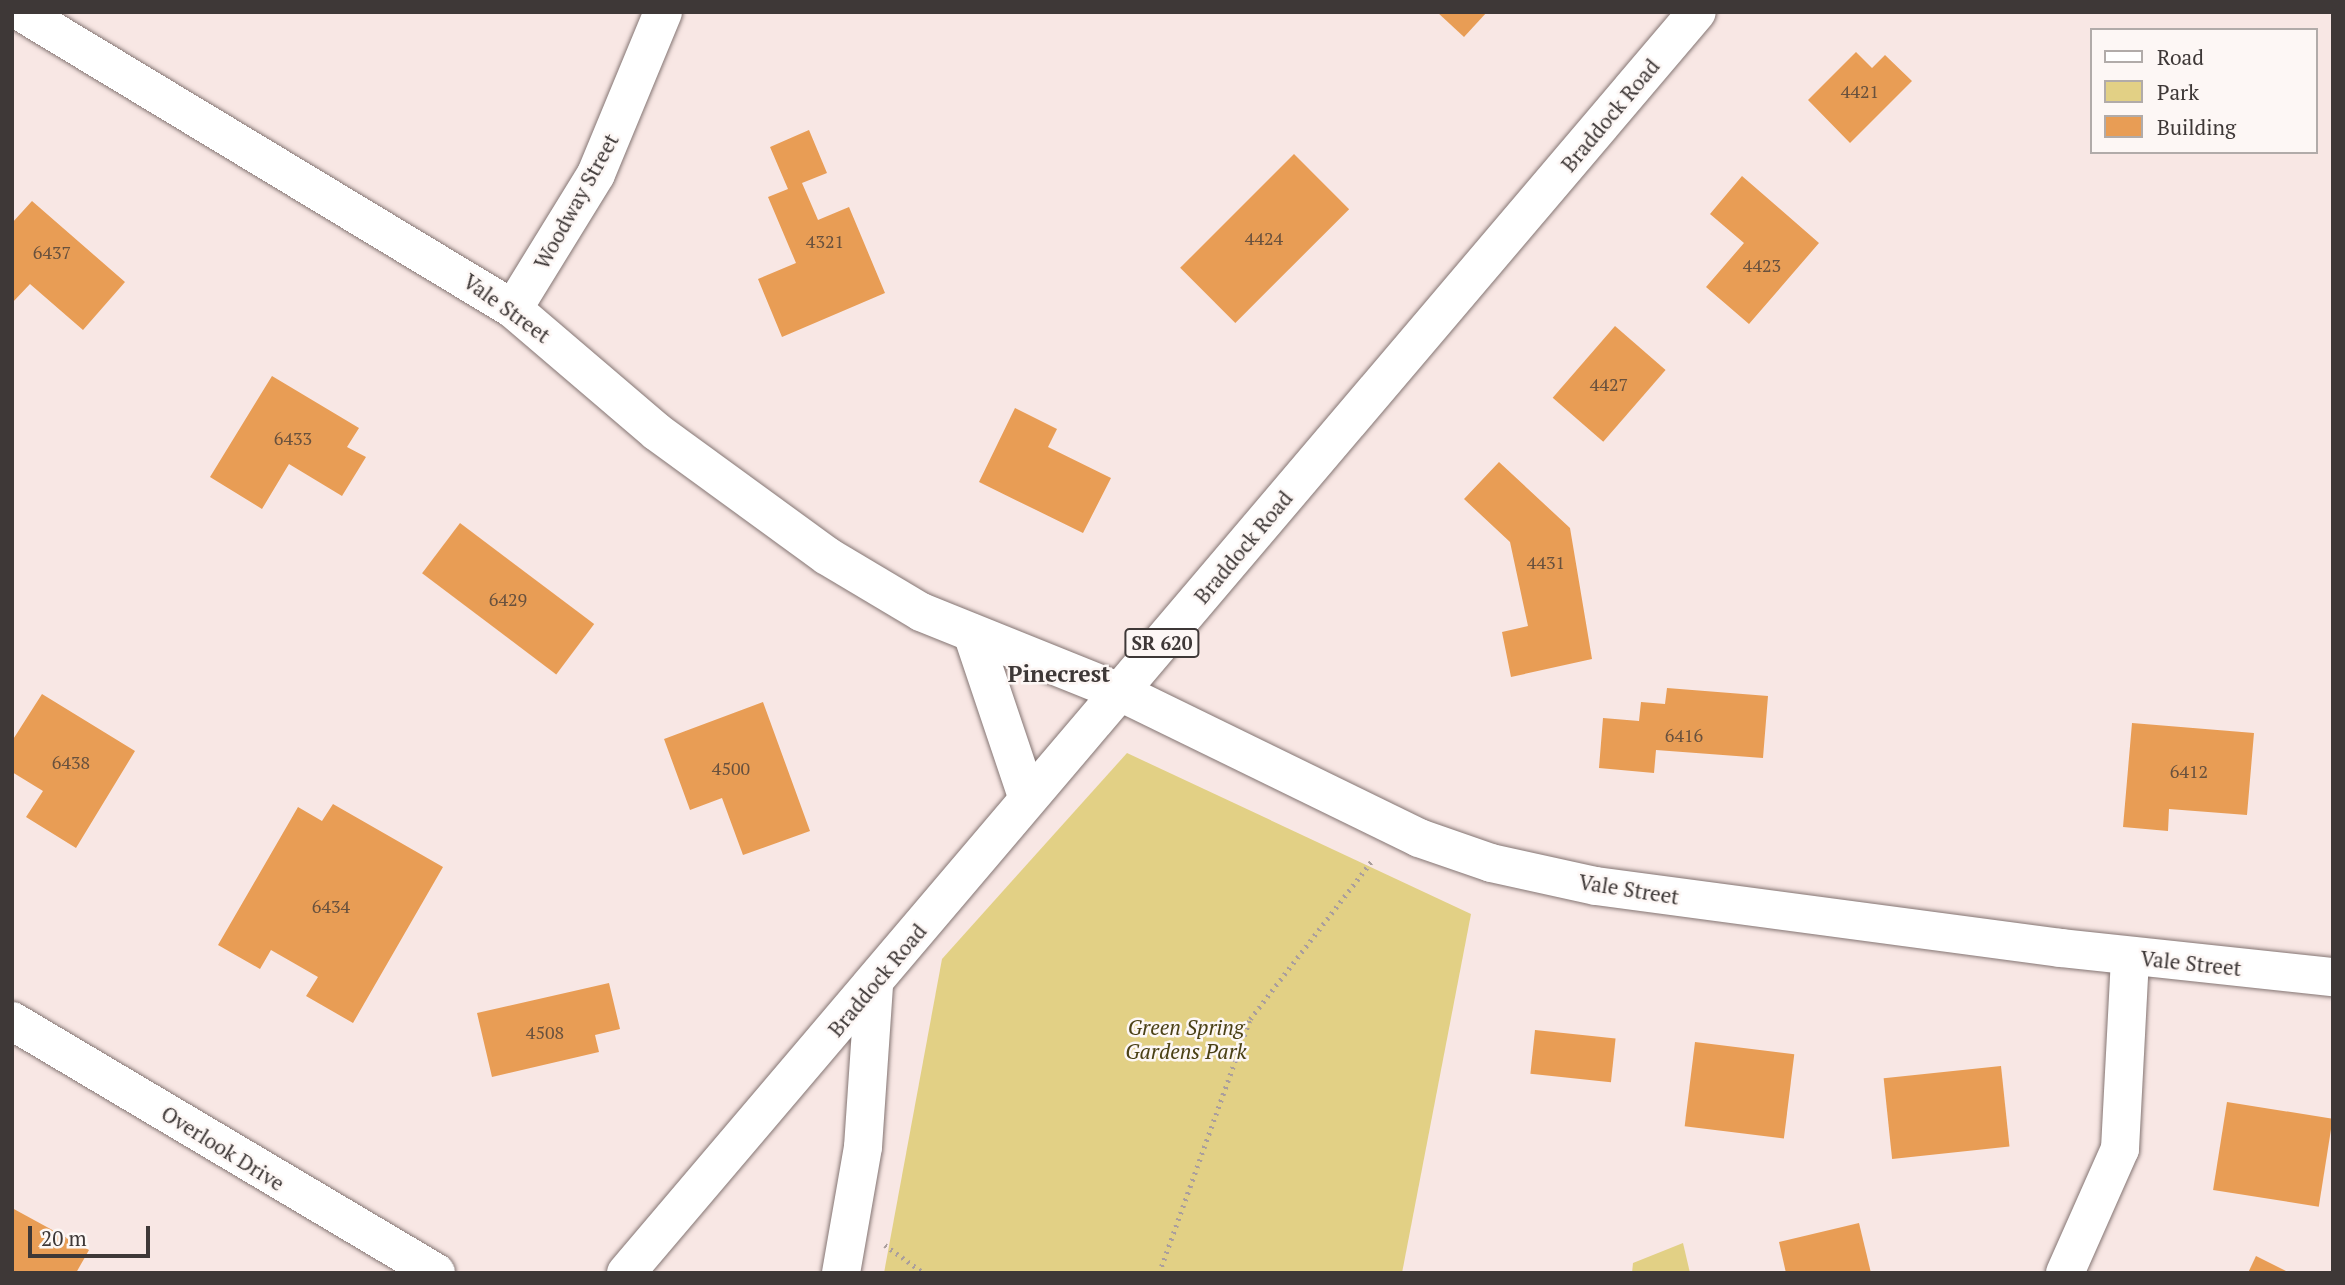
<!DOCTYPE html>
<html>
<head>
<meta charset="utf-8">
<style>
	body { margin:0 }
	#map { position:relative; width:2345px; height:1285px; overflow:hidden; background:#f8e7e4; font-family:"PT Serif",serif }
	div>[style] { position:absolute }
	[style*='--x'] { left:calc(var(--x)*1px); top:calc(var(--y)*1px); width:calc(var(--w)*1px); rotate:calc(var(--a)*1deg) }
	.green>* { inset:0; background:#e2d085 }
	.building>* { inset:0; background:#e89d55; transform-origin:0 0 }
	.path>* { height:4.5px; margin-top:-2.25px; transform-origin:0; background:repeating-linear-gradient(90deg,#aa9e9c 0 2px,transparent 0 7px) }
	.roads { filter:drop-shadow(0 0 2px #847573) drop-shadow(0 0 2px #847573) }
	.minor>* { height:38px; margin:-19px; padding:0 19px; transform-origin:19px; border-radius:19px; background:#fff }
	.primary>* { height:38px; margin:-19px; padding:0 19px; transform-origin:19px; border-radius:19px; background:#fff }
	span { translate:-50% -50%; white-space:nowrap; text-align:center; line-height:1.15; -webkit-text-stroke:5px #fdf7f5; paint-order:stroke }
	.number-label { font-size:18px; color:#68513e }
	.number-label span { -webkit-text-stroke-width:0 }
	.shield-label span { padding:2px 5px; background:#fdf7f5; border:2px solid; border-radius:5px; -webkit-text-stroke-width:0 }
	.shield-label { font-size:19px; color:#3e3837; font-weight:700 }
	.street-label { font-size:21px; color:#3e3837 }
	.park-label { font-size:21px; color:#4a4015; font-style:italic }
	.neighbourhood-label { font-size:23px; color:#3e3837; font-weight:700 }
	.frame { position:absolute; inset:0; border:14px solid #3e3837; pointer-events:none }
	.legend { position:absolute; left:2090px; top:28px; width:228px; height:126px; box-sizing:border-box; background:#fdf7f5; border:2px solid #b1aba9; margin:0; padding:9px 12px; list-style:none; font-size:21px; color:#3e3837 }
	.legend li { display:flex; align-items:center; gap:14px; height:35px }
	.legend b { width:35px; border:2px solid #b1aba9 }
	.scale { position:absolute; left:28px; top:1226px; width:122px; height:32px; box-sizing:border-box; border:4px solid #3e3837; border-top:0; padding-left:9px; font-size:21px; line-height:24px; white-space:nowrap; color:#3e3837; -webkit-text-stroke:5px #fdf7f5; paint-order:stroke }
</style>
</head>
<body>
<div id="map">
	<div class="green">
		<div style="clip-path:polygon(1127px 753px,1471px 914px,1402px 1273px,884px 1273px,942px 959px)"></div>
		<div style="clip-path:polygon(1683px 1243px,1690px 1273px,1632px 1273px,1633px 1263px)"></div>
	</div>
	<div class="building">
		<div style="clip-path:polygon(1437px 12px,1487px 12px,1464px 37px)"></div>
		<div style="clip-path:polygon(1856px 52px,1872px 68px,1885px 55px,1912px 81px,1850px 143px,1808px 100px)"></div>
		<div style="clip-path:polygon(809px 130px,827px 173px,802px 183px,818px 220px,849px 207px,885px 293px,782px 337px,758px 279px,796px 263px,768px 197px,788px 189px,770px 147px)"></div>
		<div style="left:1294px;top:154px;width:78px;height:161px;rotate:45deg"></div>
		<div style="clip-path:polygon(1742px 176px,1819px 243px,1749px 324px,1706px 287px,1744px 243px,1710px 214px)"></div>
		<div style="clip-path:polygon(32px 201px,125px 282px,83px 330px,30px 284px,12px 303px,12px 223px)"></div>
		<div style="left:1615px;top:326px;width:67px;height:95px;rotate:41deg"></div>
		<div style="clip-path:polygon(272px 376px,359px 428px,347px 447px,366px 457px,342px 496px,289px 464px,262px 509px,210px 477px)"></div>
		<div style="clip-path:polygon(1015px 408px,1057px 429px,1048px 447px,1111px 478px,1083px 533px,979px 482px)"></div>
		<div style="clip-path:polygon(1499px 462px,1570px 528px,1592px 659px,1511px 677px,1502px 632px,1528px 626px,1510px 542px,1464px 499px)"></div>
		<div style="left:460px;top:523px;width:168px;height:63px;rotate:37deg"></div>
		<div style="clip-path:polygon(1667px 688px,1768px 696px,1763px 758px,1656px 750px,1654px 773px,1599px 768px,1603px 718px,1639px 721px,1641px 702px,1665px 704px)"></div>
		<div style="clip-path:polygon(42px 694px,135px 751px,76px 848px,26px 817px,43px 791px,12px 772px,12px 741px)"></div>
		<div style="clip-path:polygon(763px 702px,810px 831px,743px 855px,722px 798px,690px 810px,664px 739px)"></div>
		<div style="clip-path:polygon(2132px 723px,2254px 733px,2247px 815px,2169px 809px,2168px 831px,2123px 827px)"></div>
		<div style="clip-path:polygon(333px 804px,443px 867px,353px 1023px,306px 996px,318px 977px,271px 950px,260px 969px,218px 945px,298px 807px,322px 821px)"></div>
		<div style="clip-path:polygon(609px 983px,620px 1029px,595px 1035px,599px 1052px,492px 1077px,477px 1013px)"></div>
		<div style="left:1535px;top:1030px;width:81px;height:44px;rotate:6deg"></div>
		<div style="left:1695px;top:1042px;width:100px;height:85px;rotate:7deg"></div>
		<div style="left:2001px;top:1066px;width:81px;height:118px;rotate:84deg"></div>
		<div style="left:2227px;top:1102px;width:107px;height:89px;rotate:9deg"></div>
		<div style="clip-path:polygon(12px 1208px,89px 1250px,76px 1273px,12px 1273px)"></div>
		<div style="clip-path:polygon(1859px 1223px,1871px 1273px,1786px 1273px,1779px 1242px)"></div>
		<div style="clip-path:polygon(2256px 1256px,2290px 1273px,2248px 1273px)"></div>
	</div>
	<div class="path">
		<div style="--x:885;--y:1245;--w:48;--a:35.7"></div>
		<div style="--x:1159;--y:1273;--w:270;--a:-70.3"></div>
		<div style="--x:1250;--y:1019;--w:202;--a:-52.4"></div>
	</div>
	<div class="roads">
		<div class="minor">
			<div style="--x:21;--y:12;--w:575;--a:31.12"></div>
			<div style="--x:513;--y:309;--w:189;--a:40.5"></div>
			<div style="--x:657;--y:432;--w:210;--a:36.1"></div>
			<div style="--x:827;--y:556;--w:109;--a:30.8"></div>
			<div style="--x:921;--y:612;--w:214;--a:21.9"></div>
			<div style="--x:1120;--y:692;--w:333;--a:26"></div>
			<div style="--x:1419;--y:838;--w:76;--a:19.1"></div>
			<div style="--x:1491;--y:863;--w:107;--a:12.4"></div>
			<div style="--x:1596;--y:886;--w:468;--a:7.6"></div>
			<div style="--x:2060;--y:948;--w:275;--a:6.1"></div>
			<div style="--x:513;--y:309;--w:158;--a:-58.4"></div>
			<div style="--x:596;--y:174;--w:175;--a:-67.5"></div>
			<div style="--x:972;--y:633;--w:175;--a:71.4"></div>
			<div style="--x:12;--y:1021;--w:493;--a:30.7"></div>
			<div style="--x:841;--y:1273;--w:128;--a:-80.1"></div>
			<div style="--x:863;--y:1147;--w:163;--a:-86.1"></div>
			<div style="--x:2065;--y:1273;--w:136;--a:-66.1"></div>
			<div style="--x:2120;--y:1149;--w:193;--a:-87"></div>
		</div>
		<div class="primary">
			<div style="--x:626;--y:1273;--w:1654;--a:-49.66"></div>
		</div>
	</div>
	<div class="number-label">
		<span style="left:1860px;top:91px">4421</span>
		<span style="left:1264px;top:238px">4424</span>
		<span style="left:825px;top:241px">4321</span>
		<span style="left:52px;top:252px">6437</span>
		<span style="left:1762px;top:265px">4423</span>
		<span style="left:1609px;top:384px">4427</span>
		<span style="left:293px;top:438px">6433</span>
		<span style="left:1546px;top:562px">4431</span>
		<span style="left:508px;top:599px">6429</span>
		<span style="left:1684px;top:735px">6416</span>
		<span style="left:71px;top:762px">6438</span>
		<span style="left:731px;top:768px">4500</span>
		<span style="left:2189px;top:771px">6412</span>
		<span style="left:331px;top:906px">6434</span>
		<span style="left:545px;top:1032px">4508</span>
	</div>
	<div class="shield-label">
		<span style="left:1162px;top:643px">SR 620</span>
	</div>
	<div class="street-label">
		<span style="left:1610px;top:115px;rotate:-50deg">Braddock Road</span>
		<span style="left:576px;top:201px;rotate:-61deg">Woodway Street</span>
		<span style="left:507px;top:308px;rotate:36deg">Vale Street</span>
		<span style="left:1243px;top:547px;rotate:-50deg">Braddock Road</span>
		<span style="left:1629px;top:889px;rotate:9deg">Vale Street</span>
		<span style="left:2191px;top:963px;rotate:6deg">Vale Street</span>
		<span style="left:877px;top:980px;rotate:-50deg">Braddock Road</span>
		<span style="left:223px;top:1148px;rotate:32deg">Overlook Drive</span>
	</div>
	<div class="park-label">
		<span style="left:1186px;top:1039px">Green Spring<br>Gardens Park</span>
	</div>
	<div class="neighbourhood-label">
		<span style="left:1059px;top:674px">Pinecrest</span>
	</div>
	<div class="frame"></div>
	<ul class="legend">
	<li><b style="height:9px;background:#fff"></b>Road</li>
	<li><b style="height:19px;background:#e2d085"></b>Park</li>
	<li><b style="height:19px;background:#e89d55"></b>Building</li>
	</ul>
	<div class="scale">20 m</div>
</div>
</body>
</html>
